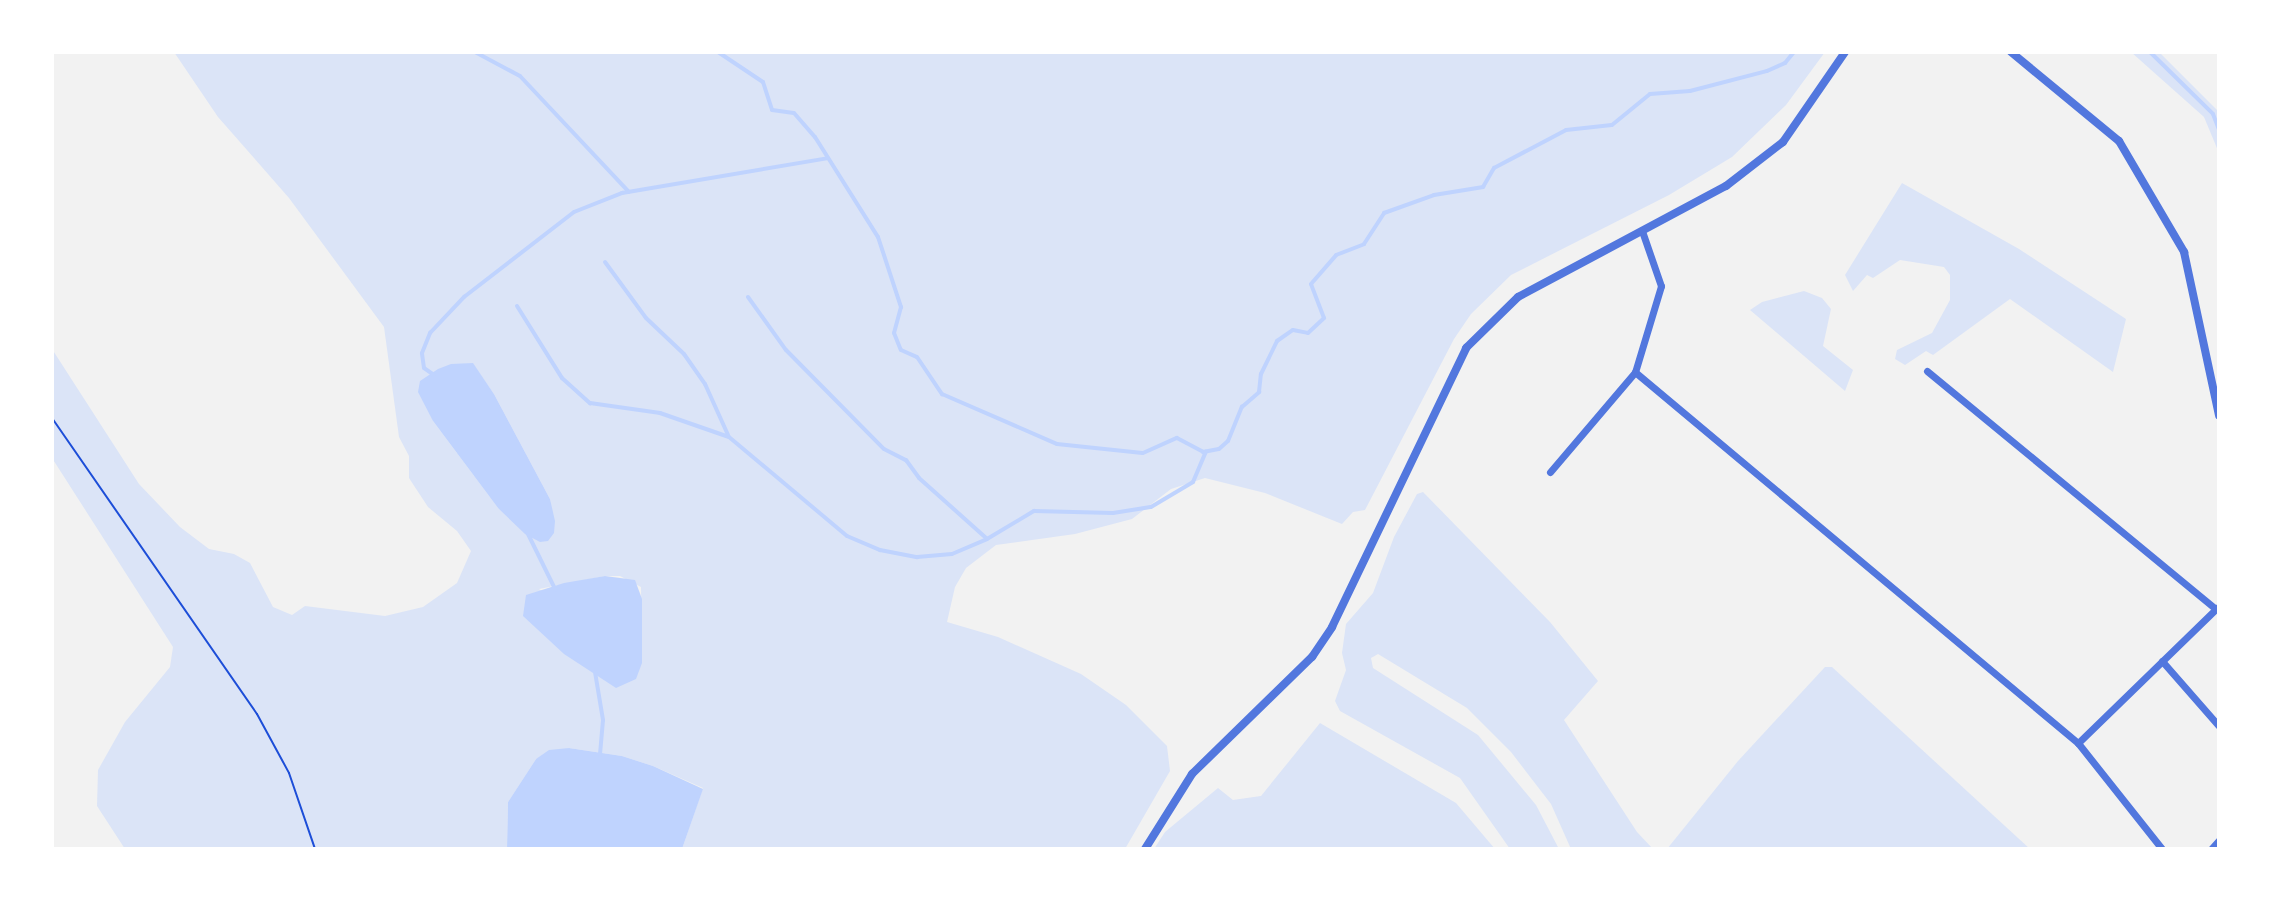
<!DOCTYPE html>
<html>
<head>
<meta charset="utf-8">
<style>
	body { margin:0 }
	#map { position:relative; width:2271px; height:901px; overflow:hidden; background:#f2f2f2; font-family:"Alegreya Sans",sans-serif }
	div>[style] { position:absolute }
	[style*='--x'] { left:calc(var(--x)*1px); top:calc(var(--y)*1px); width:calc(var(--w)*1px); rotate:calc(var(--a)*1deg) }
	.green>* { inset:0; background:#dbe4f7 }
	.water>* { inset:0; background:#bfd3fe }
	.stream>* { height:4px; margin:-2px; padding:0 2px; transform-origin:2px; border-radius:2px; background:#bfd3fe }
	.path>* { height:2px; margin:-1px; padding:0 1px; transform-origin:1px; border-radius:1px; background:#1d4ed8 }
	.minor>* { height:7px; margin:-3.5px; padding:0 3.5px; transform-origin:3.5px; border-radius:3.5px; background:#5277de }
	.tertiary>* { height:8px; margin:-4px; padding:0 4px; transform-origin:4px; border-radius:4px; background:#5277de }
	span { translate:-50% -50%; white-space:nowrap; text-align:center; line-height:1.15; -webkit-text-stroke:8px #fff; paint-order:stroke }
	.frame { position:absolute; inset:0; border:54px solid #fff; pointer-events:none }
</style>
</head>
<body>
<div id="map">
	<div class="green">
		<div style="clip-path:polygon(evenodd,174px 52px,1825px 52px,1786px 105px,1732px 157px,1669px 195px,1511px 275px,1471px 314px,1454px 339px,1365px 510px,1353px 512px,1342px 524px,1265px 493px,1205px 478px,1171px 489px,1132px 519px,1075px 534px,996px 545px,966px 568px,955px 587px,947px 622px,998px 637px,1081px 674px,1126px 705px,1167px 746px,1170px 771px,1125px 849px,682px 849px,703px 788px,653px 766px,622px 756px,569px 748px,536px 759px,508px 802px,507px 849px,125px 849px,97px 806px,98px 770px,125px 722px,170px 667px,173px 647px,52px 458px,52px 349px,139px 484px,180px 527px,209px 549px,234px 554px,250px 563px,273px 607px,292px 615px,305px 606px,385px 616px,423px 607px,457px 583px,471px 551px,457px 531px,428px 507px,409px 478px,409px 456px,399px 437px,384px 327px,289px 198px,218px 117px,174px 52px,473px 364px,494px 394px,550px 499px,554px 533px,498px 508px,433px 421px,473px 364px,174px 52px,605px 576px,620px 576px,641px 587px,642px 663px,539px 589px,605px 576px)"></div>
		<div style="clip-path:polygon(2131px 52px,2159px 52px,2218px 111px,2219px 153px,2204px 117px)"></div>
		<div style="clip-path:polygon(1902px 183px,2019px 249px,2126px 319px,2113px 372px,2010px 299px,1933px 355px,1926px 351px,1905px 365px,1895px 359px,1897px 350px,1932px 333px,1950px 300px,1950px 275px,1944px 267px,1900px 260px,1873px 278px,1867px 275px,1853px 291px,1845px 275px)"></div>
		<div style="clip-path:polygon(1804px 291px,1822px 298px,1831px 309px,1823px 346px,1853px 370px,1845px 391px,1750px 310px,1762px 302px)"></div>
		<div style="clip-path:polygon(1423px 492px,1550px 622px,1598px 681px,1564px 720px,1637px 832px,1653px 849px,1571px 849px,1551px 804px,1511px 752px,1467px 708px,1378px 654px,1371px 658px,1373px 668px,1478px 735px,1536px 805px,1559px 849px,1510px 849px,1460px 778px,1340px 711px,1335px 701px,1346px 670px,1342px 653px,1346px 624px,1373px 593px,1394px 537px,1417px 494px)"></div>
		<div style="clip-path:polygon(1825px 667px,1832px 667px,2030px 849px,1667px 849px,1738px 761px)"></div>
		<div style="clip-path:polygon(1320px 723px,1456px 803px,1495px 849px,1154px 849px,1165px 832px,1218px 788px,1233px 800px,1261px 796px)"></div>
	</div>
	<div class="water">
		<div style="clip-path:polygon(473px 363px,494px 394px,550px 499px,555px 521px,554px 533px,548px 541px,540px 542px,525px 534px,498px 508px,433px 421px,418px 392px,420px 381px,438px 369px,451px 364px)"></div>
		<div style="clip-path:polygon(605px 576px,635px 580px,642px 599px,642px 663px,636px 679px,616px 688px,564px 654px,523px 616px,526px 595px,564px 583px)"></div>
		<div style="clip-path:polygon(569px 748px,622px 756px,653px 766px,703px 789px,682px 849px,507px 849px,508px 802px,536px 759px,549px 750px)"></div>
	</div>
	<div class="stream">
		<div style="--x:475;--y:52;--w:51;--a:28.1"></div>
		<div style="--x:520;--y:76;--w:159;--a:46.8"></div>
		<div style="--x:718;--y:52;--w:54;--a:33.7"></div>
		<div style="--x:763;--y:82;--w:29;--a:72"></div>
		<div style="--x:772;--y:110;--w:22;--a:8"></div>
		<div style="--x:794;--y:113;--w:32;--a:49"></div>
		<div style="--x:815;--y:137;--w:118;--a:57.8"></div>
		<div style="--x:878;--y:237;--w:74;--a:71.8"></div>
		<div style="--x:901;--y:307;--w:27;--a:105"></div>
		<div style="--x:894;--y:333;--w:18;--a:68"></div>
		<div style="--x:901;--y:350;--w:17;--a:24"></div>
		<div style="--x:917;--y:357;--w:45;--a:56"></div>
		<div style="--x:942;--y:394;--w:125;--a:23.5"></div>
		<div style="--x:1057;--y:444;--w:86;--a:6"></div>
		<div style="--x:1143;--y:453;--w:37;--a:-24"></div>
		<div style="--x:1177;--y:438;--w:30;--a:28"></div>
		<div style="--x:1203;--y:452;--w:16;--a:-11"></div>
		<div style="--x:1219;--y:449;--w:12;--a:-42"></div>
		<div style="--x:1228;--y:441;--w:37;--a:-68"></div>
		<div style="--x:1242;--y:407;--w:23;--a:-41"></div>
		<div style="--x:1259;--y:392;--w:18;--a:-84"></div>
		<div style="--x:1261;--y:374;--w:37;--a:-64"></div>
		<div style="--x:1277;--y:341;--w:19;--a:-35"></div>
		<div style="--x:1293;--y:330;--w:15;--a:11"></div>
		<div style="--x:1308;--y:333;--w:22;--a:-43"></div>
		<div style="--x:1324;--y:318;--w:36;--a:-111"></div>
		<div style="--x:1311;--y:284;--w:38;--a:-49"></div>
		<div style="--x:1336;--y:255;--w:30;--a:-21"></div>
		<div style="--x:1364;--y:244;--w:37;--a:-57"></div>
		<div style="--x:1384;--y:213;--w:53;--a:-19.8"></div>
		<div style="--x:1434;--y:195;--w:50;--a:-9.3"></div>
		<div style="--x:1483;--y:187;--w:22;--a:-60"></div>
		<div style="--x:1494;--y:168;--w:81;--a:-27.8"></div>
		<div style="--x:1566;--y:130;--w:46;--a:-6.2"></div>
		<div style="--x:1612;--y:125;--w:49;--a:-39.2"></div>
		<div style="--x:1650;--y:94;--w:40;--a:-4.3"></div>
		<div style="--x:1690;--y:91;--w:80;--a:-14.6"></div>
		<div style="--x:1767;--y:71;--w:20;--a:-24"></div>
		<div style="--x:1785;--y:63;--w:14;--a:-51"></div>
		<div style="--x:2150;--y:52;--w:88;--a:44.5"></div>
		<div style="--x:2213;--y:114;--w:17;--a:69"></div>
		<div style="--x:605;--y:262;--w:69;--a:53.8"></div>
		<div style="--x:646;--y:318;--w:52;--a:43.5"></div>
		<div style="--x:684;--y:354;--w:37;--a:55"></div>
		<div style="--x:705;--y:384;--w:56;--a:65.7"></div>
		<div style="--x:748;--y:297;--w:65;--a:54.4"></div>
		<div style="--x:786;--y:350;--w:139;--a:45.3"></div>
		<div style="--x:884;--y:449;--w:25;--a:27"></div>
		<div style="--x:906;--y:460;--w:22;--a:54"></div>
		<div style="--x:919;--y:478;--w:90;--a:41.8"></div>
		<div style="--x:517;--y:306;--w:85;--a:58"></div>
		<div style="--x:562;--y:378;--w:38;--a:42"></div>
		<div style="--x:590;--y:403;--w:71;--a:8.1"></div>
		<div style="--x:660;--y:413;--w:73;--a:19.2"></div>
		<div style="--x:729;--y:437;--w:154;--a:40"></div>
		<div style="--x:847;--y:536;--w:36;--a:23"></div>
		<div style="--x:880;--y:550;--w:38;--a:11"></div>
		<div style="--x:917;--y:557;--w:35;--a:-5"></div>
		<div style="--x:952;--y:554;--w:38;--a:-23"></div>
		<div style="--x:987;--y:539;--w:55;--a:-30.8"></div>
		<div style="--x:1034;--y:511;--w:79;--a:1.5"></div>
		<div style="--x:1113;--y:513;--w:38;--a:-9"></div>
		<div style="--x:1151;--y:507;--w:49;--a:-30.8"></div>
		<div style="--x:1193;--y:482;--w:33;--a:-67"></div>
		<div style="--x:434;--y:375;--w:12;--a:-145"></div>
		<div style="--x:424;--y:368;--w:15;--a:-98"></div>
		<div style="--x:422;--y:353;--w:22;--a:-68"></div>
		<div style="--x:430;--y:333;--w:50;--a:-46.6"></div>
		<div style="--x:464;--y:297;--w:139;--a:-37.7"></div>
		<div style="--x:574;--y:212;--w:52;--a:-21.6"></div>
		<div style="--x:622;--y:193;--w:209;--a:-9.6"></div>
		<div style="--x:527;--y:532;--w:64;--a:63.8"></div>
		<div style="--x:595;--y:672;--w:49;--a:80.5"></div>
		<div style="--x:603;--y:720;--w:35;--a:95"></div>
	</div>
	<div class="path">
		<div style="--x:52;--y:418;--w:360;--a:55.3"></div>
		<div style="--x:257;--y:714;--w:67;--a:61.5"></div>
		<div style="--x:289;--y:773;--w:80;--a:71.1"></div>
	</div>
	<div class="minor">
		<div style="--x:1642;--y:231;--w:58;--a:70.9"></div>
		<div style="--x:1661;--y:286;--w:90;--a:106.8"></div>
		<div style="--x:1635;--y:372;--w:578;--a:39.95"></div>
		<div style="--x:2078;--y:743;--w:135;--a:51.6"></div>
		<div style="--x:1927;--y:371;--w:374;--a:39.5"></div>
		<div style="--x:1550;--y:472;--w:131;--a:-49.6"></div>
		<div style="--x:2162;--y:661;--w:86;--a:48.8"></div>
		<div style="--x:2078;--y:743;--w:194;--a:-44.2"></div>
		<div style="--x:2211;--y:849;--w:12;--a:-48"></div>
	</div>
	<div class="tertiary">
		<div style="--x:2011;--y:52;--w:140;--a:39.5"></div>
		<div style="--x:2119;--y:141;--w:129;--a:59.6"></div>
		<div style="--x:2184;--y:252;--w:167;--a:77.9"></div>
		<div style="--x:1145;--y:849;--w:89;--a:-57.9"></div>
		<div style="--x:1192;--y:774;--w:168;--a:-44.3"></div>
		<div style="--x:1312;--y:657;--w:36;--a:-56"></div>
		<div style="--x:1332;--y:627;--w:310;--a:-64.3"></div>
		<div style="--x:1466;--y:348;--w:73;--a:-44.4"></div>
		<div style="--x:1518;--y:297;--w:236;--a:-28.1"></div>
		<div style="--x:1726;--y:186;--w:72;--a:-37.7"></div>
		<div style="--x:1783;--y:142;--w:109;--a:-55.4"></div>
	</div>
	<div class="frame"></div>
</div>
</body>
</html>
